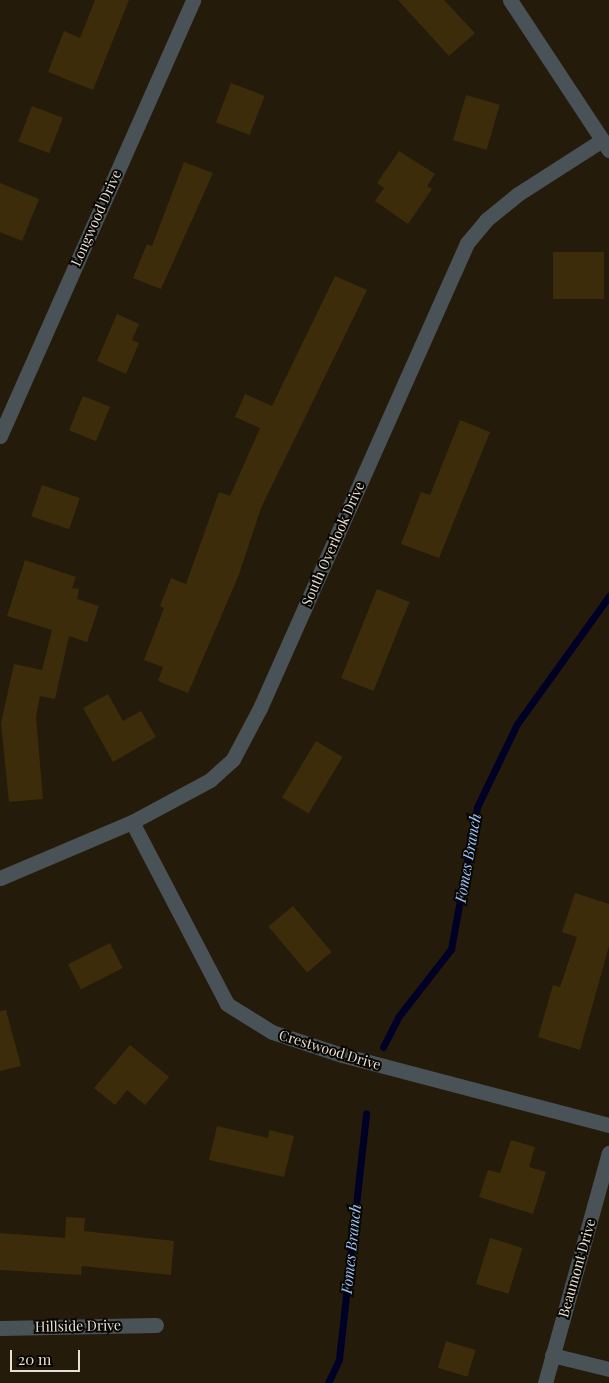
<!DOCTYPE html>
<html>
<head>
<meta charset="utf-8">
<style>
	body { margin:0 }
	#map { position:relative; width:609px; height:1383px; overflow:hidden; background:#241b0b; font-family:"Playfair Display",serif }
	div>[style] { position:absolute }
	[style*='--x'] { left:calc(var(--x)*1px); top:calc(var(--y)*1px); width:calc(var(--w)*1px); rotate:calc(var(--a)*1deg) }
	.stream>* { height:7px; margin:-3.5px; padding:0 3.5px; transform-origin:3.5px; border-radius:3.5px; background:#000026 }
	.building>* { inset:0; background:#3d2c09; transform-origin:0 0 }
	.street>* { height:15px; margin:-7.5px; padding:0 7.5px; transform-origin:7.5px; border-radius:7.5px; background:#495357 }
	span { translate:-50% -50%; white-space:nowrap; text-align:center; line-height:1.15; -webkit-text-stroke:4px #0a0702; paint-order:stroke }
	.street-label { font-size:14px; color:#e6e0d6 }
	.water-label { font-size:15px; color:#97c2fe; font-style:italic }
	.scale { position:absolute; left:10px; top:1350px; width:70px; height:22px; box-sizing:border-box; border:2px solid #e6e0d6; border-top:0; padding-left:6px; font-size:15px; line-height:18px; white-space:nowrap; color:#e6e0d6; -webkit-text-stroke:4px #0a0702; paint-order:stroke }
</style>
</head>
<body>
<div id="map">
	<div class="stream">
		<div style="--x:383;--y:1047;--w:35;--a:-63"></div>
		<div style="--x:399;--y:1016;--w:85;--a:-52.2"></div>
		<div style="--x:451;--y:949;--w:144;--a:-79.6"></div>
		<div style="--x:477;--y:807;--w:92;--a:-64.3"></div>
		<div style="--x:517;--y:724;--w:158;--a:-54.3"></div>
		<div style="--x:328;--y:1383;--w:26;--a:-65"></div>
		<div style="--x:339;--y:1359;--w:247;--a:-83.7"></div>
	</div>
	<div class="building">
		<div style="clip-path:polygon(95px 0,129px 0,93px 90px,48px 72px,64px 31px,80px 38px)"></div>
		<div style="clip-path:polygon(398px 0,444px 0,475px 33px,449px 56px)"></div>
		<div style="left:231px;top:83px;width:36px;height:42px;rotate:21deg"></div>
		<div style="left:466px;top:95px;width:35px;height:47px;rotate:16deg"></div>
		<div style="left:32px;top:106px;width:33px;height:38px;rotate:21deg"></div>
		<div style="clip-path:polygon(399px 151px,435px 174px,427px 186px,432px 189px,408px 224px,375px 201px,384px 188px,377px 183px)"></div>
		<div style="clip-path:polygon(184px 162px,213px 173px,161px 289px,133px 278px,147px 244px,152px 246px)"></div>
		<div style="clip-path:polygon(0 183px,39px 199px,22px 241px,0 232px)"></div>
		<div style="left:553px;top:252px;width:51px;height:47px"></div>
		<div style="clip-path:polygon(335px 276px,367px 290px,261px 508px,238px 577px,188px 693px,158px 681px,163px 667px,144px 660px,164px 608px,160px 606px,171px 578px,186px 584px,219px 492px,230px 496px,260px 428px,235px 417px,245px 394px,272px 406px)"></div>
		<div style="clip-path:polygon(117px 314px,139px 324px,132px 340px,139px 343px,126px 374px,97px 361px)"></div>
		<div style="left:83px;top:396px;width:29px;height:37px;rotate:22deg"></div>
		<div style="clip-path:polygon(460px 420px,490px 432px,439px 558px,401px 544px,421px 492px,430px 495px)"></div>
		<div style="left:42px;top:485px;width:40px;height:33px;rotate:19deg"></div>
		<div style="clip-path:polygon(25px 560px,76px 577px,72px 588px,79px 589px,77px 599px,99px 606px,87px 642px,69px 636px,55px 699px,40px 696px,36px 717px,43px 799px,9px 802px,1px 723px,14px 664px,42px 670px,52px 630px,7px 616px)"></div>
		<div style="left:377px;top:589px;width:35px;height:96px;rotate:22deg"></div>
		<div style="clip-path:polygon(108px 694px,123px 721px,141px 711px,156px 737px,113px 762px,83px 708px)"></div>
		<div style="left:316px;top:741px;width:31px;height:66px;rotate:31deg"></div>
		<div style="clip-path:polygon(575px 893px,609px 904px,609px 946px,580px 1050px,538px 1037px,553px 985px,560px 987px,577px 937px,562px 932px)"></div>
		<div style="left:293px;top:906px;width:60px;height:32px;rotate:50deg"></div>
		<div style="left:110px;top:943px;width:28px;height:47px;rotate:63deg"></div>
		<div style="clip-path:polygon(6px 1010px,21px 1066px,0 1071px,0 1011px)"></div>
		<div style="clip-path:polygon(130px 1045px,169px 1077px,145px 1105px,127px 1090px,115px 1105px,94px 1088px)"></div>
		<div style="clip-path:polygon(217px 1126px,268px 1138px,269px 1130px,294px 1136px,284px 1177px,209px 1160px)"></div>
		<div style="clip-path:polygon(511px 1140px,535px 1147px,529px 1167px,546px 1172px,533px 1214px,479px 1197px,488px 1170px,500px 1173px)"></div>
		<div style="clip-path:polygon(66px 1217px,85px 1218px,84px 1231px,174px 1241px,171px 1275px,82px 1266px,81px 1275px,0 1270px,0 1233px,65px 1238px)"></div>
		<div style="left:490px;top:1238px;width:34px;height:48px;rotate:17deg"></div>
		<div style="left:446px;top:1341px;width:31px;height:28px;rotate:17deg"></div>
	</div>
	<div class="street">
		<div style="--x:510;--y:0;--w:180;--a:56.6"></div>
		<div style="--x:0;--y:436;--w:477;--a:-66.1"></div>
		<div style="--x:132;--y:822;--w:205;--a:62.4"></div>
		<div style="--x:227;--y:1004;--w:53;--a:31.9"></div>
		<div style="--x:272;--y:1032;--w:74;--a:18.2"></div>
		<div style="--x:342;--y:1055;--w:276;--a:14.7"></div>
		<div style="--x:0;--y:878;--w:143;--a:-23"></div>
		<div style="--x:132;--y:822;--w:89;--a:-28.3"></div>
		<div style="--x:210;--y:780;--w:31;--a:-42"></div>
		<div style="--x:233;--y:759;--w:58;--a:-62.1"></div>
		<div style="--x:260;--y:708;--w:509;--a:-66"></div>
		<div style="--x:467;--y:243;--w:30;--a:-50"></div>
		<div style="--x:486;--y:220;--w:41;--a:-39.1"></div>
		<div style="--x:518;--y:194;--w:100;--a:-32.7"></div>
		<div style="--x:0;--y:1328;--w:156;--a:-1.1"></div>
		<div style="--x:552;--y:1355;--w:59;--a:13.8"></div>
		<div style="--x:545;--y:1383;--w:239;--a:-74.5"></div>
	</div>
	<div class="street-label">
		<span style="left:96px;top:218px;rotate:-66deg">Longwood Drive</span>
		<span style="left:333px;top:544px;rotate:-66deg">South Overlook Drive</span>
		<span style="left:330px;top:1050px;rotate:17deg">Crestwood Drive</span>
		<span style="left:577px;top:1268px;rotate:-74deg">Beaumont Drive</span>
		<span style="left:78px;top:1326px;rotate:-1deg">Hillside Drive</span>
	</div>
	<div class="water-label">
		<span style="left:468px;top:858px;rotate:-80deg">Fomes Branch</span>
		<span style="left:351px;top:1249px;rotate:-84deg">Fomes Branch</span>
	</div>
	<div class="scale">20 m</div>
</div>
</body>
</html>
